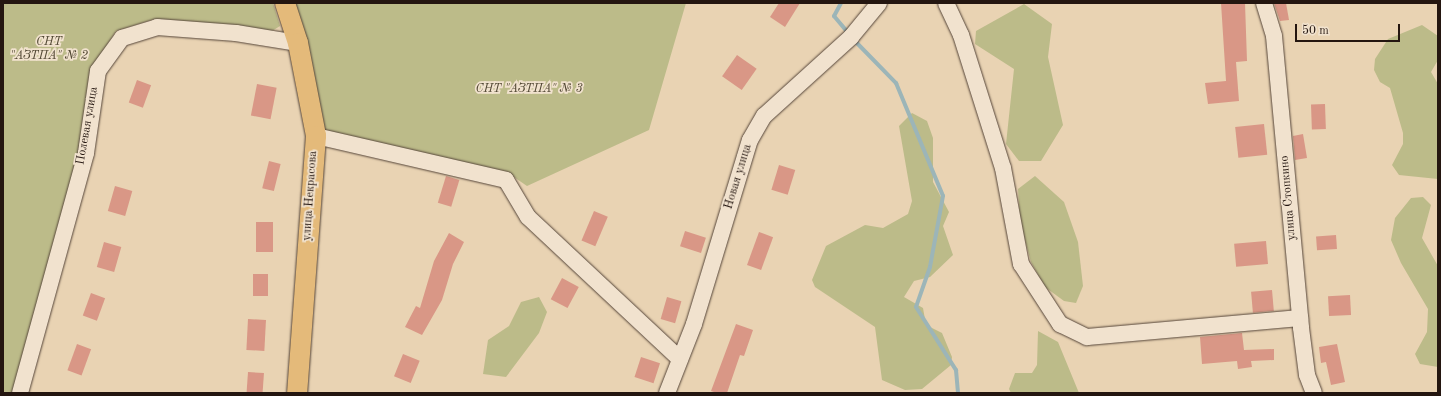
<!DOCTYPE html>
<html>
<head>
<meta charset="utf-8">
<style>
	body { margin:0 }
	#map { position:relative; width:1441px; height:396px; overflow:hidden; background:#e9d3b3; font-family:"Old Standard TT",serif }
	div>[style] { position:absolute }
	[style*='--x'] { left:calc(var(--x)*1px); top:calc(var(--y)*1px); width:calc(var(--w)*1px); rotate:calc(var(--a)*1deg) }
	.green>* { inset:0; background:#bcbb89 }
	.stream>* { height:4px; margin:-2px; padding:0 2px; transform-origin:2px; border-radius:2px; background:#9cb5b8 }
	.building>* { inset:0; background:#d99786; transform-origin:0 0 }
	.roads { filter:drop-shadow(0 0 1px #554539) drop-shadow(0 0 1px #554539) }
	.minor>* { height:16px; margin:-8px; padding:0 8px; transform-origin:8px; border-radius:8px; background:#f1e2ce }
	.major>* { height:20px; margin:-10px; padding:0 10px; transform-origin:10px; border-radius:10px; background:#e4ba7a }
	span { translate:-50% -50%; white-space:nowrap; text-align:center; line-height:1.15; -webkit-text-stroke:3.5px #f1e2ce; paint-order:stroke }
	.park-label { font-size:12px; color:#524834; font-style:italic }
	.street-label { font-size:12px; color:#241610 }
	.frame { position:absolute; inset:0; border:4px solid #241610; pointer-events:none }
	.scale { position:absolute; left:1295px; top:24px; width:105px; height:18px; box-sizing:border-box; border:2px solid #241610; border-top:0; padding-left:5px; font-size:12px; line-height:14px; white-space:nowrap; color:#241610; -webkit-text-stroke:3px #f1e2ce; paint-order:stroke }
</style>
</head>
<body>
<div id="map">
	<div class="green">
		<div style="clip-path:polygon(3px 3px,273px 3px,280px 26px,272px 31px,155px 19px,116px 31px,92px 68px,78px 153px,14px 393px,3px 393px)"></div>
		<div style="clip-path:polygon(295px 3px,686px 3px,649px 130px,527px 186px,511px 175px,323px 133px)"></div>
		<div style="clip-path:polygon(1024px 4px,1052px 24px,1048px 57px,1063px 125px,1041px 161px,1019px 161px,1006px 144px,1014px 69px,975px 44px,976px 31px)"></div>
		<div style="clip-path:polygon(1422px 25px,1438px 36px,1438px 60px,1431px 72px,1438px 84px,1438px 179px,1399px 175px,1392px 165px,1403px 144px,1403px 133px,1390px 88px,1380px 82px,1374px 70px,1375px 59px,1388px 39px)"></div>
		<div style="clip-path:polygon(912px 113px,927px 121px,933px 138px,933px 182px,949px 212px,943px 226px,953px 255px,930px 277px,914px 281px,904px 297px,923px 308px,926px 325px,942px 333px,952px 357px,951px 365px,922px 389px,905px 390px,882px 380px,875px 327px,815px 287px,812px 280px,826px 246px,865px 225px,883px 228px,908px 214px,912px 201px,899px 126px)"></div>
		<div style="clip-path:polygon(1035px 176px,1064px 202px,1078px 242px,1083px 286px,1076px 303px,1064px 301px,1045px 287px,1031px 262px,1020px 222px,1018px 189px)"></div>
		<div style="clip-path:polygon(1423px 197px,1431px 205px,1422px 238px,1438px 266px,1438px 367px,1420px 364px,1415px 354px,1427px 332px,1428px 309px,1401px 263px,1391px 240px,1395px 218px,1411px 198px)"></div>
		<div style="clip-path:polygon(539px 297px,547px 312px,539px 333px,506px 377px,483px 374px,488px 340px,509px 326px,521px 302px)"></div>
		<div style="clip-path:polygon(1038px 331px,1058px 342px,1079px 393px,1011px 393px,1009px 389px,1015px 373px,1032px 373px,1037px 365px)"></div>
	</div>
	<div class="stream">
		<div style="--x:841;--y:3;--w:15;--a:118"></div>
		<div style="--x:834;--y:16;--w:23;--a:50"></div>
		<div style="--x:853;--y:39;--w:62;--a:45.7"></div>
		<div style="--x:896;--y:83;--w:122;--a:67.4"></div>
		<div style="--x:943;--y:196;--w:72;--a:100.4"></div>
		<div style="--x:930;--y:267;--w:42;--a:109.3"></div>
		<div style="--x:916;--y:307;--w:75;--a:57.6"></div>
		<div style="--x:956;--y:370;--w:23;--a:85"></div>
	</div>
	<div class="building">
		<div style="clip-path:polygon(779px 3px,800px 3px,785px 27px,770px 17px)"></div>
		<div style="clip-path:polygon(1221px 3px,1245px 3px,1247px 61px,1236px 62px,1239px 101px,1208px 104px,1205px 83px,1226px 81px)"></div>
		<div style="clip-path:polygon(1274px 3px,1286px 3px,1289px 20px,1280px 21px)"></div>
		<div style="left:737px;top:55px;width:24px;height:26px;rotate:35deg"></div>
		<div style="left:137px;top:80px;width:15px;height:24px;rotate:20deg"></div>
		<div style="left:257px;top:84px;width:20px;height:32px;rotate:11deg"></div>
		<div style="left:1325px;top:104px;width:25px;height:14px;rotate:88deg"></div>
		<div style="left:1264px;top:124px;width:31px;height:29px;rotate:84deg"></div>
		<div style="clip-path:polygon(1303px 134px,1307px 158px,1295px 160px,1293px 136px)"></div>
		<div style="left:269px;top:161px;width:12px;height:28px;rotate:14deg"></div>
		<div style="left:779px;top:165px;width:17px;height:26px;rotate:17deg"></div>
		<div style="left:446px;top:176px;width:14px;height:28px;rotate:17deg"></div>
		<div style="left:115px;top:186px;width:18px;height:26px;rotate:16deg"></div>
		<div style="left:594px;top:211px;width:15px;height:32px;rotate:23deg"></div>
		<div style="left:256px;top:222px;width:17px;height:30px"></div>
		<div style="left:685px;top:231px;width:22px;height:16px;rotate:18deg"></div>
		<div style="left:759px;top:232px;width:15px;height:35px;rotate:20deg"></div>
		<div style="clip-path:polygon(449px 233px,464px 242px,453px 264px,442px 300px,422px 335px,405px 327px,416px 306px,420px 308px,434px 261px)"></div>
		<div style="left:1336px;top:235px;width:14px;height:20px;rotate:86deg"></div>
		<div style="left:1266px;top:241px;width:23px;height:32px;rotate:85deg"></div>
		<div style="left:104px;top:242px;width:18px;height:26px;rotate:16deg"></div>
		<div style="left:253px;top:274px;width:15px;height:22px"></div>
		<div style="left:562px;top:278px;width:19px;height:24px;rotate:28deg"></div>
		<div style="left:1272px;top:290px;width:21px;height:21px;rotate:85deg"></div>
		<div style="left:91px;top:293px;width:15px;height:24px;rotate:20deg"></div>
		<div style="left:1350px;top:295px;width:20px;height:22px;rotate:87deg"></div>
		<div style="left:667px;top:297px;width:15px;height:23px;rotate:16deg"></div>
		<div style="left:248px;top:319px;width:18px;height:31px;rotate:3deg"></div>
		<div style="clip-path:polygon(736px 324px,753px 330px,744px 356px,740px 355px,727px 393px,717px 393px,711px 391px)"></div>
		<div style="clip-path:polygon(1242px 333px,1244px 350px,1274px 349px,1274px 360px,1251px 361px,1252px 367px,1238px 369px,1237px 361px,1202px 364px,1200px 337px)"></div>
		<div style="left:77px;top:344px;width:15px;height:28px;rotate:20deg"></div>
		<div style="clip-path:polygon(1337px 344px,1345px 382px,1331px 385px,1326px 362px,1321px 363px,1319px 347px)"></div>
		<div style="left:403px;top:354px;width:18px;height:24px;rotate:22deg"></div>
		<div style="left:641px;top:357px;width:20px;height:21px;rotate:18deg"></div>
		<div style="left:248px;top:372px;width:16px;height:21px;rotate:4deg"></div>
	</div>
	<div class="roads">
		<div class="minor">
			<div style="--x:946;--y:3;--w:35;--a:65"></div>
			<div style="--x:961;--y:35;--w:139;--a:72.5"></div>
			<div style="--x:1003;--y:168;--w:98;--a:79.4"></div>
			<div style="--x:1021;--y:264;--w:72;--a:57"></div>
			<div style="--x:1060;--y:324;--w:30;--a:26"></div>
			<div style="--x:1087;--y:337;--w:214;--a:-5.1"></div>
			<div style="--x:1264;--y:3;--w:34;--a:73"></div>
			<div style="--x:1274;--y:36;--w:293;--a:84.7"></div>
			<div style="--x:1301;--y:328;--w:47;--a:82.7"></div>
			<div style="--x:1307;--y:375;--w:19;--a:69"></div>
			<div style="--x:316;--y:136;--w:195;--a:13"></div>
			<div style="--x:506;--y:180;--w:43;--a:59.3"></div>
			<div style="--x:528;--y:217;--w:208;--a:43.1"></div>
			<div style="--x:20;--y:393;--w:249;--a:-74.6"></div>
			<div style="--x:86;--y:153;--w:83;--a:-81.7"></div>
			<div style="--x:98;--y:71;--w:41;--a:-54"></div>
			<div style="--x:122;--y:38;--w:37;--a:-17"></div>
			<div style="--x:157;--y:27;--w:79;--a:4.3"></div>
			<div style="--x:236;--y:33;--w:63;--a:9.2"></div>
			<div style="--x:667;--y:393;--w:74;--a:-68.6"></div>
			<div style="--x:694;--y:324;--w:192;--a:-73.1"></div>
			<div style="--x:750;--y:140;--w:28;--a:-60"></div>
			<div style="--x:764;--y:116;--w:118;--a:-42.2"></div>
			<div style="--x:851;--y:37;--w:44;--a:-50.5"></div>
		</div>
		<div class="major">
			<div style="--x:285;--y:3;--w:42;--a:72"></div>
			<div style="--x:298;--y:43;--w:95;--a:79"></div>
			<div style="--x:316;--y:136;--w:258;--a:94.2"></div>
		</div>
	</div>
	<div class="park-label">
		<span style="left:49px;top:50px">СНТ<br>"АЗТПА" № 2</span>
		<span style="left:529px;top:90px">СНТ "АЗТПА" № 3</span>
	</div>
	<div class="street-label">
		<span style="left:88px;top:126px;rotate:-80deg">Полевая улица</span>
		<span style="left:739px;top:177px;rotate:-73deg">Новая улица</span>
		<span style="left:311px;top:196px;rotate:-86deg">улица Некрасова</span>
		<span style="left:1289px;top:198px;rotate:-95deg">улица Стопкино</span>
	</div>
	<div class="frame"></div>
	<div class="scale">50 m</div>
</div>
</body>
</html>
